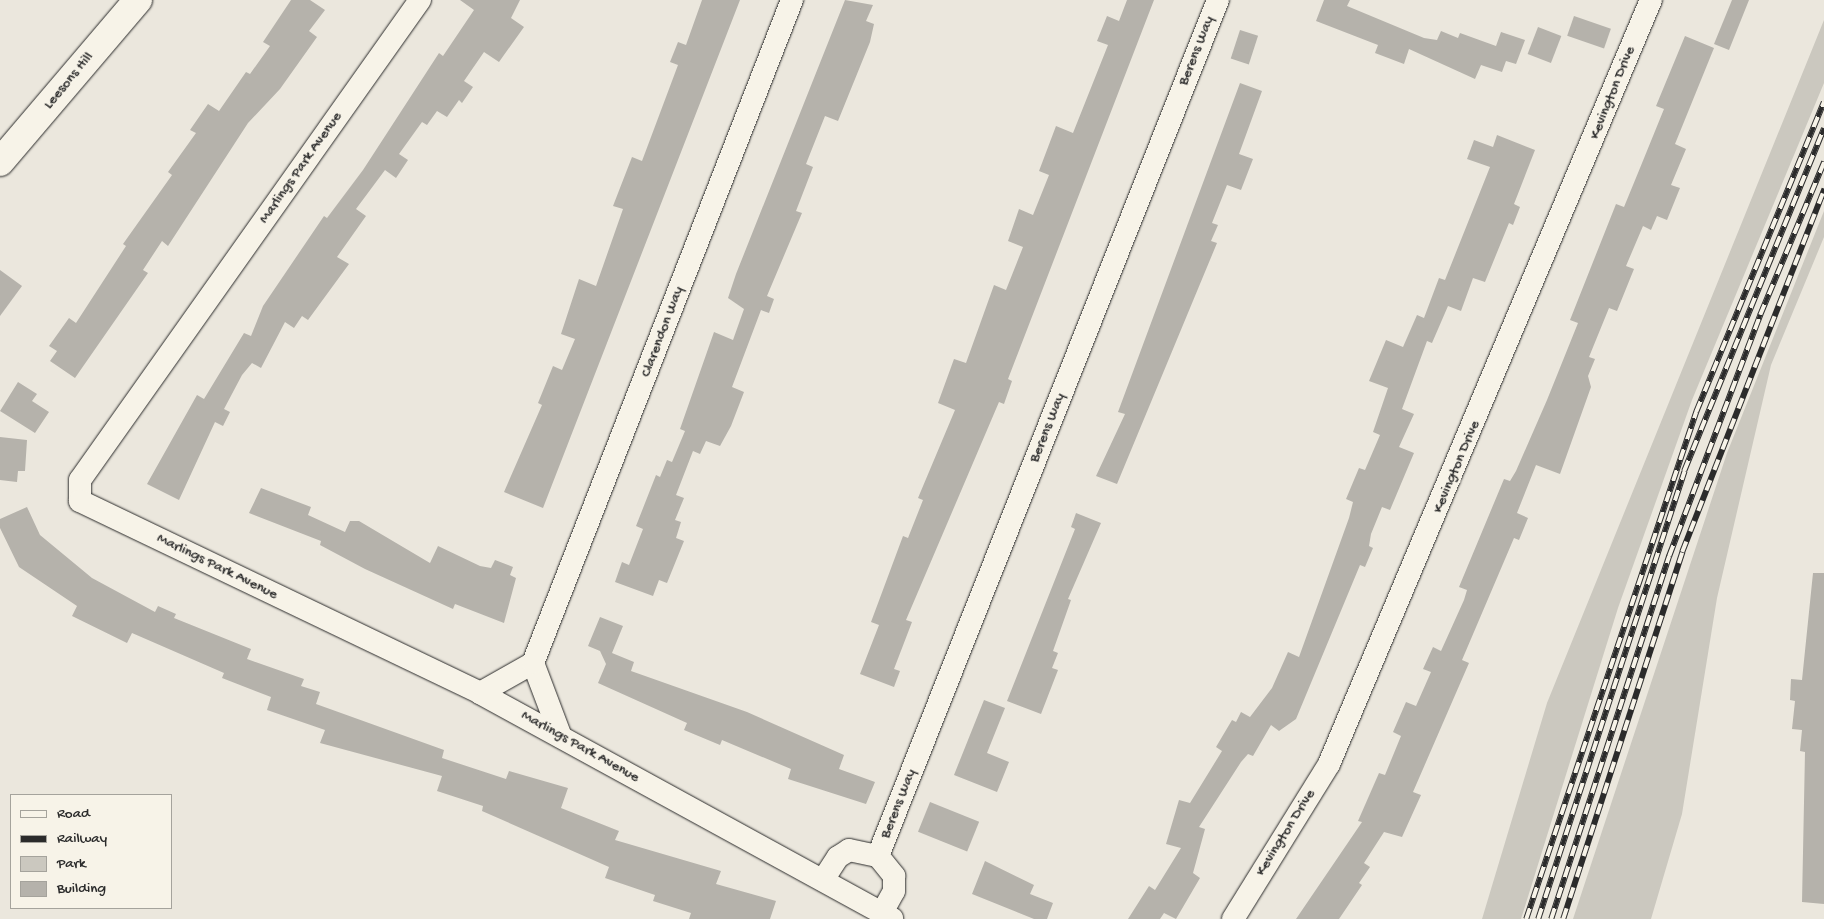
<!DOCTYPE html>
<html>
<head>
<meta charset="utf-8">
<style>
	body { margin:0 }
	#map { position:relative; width:1824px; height:919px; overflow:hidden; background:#ebe7dd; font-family:"Gochi Hand",sans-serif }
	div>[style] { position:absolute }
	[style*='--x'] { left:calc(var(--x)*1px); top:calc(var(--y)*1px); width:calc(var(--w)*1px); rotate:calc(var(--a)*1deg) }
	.green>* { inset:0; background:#cbc8bf }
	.building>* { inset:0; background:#b5b2ab; transform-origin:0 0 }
	.roads { filter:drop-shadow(0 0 1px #2b2b2b) drop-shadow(0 0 1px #2b2b2b) }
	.street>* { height:22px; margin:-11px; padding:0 11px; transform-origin:11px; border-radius:11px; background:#f7f3e8 }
	.secondary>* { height:28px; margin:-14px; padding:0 14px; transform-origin:14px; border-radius:14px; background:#f7f3e8 }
	.rail>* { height:5.5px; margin-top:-2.75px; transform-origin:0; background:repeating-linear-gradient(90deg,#f7f3e8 0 11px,#2b2b2b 0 22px); box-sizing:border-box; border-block:1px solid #2b2b2b }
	span { translate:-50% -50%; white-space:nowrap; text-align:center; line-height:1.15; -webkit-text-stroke:5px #f7f3e8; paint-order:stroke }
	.street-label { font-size:15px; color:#2b2b2b }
	.legend { position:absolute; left:10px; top:794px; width:162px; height:115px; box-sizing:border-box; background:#f7f3e8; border:1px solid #a5a39c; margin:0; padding:6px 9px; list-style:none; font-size:15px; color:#2b2b2b }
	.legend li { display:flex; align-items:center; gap:10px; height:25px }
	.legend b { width:25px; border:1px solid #a5a39c }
</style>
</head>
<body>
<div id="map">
	<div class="green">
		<div style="clip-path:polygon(1824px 20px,1824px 83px,1692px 400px,1618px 608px,1521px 919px,1482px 919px,1547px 703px)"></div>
		<div style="clip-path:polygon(1824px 211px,1824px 237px,1771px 365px,1717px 598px,1682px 814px,1651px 919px,1573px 919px,1727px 453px)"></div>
	</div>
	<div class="building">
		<div style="clip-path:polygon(291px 0,310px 0,325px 10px,309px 31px,317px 37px,280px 89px,248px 123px,168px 246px,162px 241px,143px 270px,148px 273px,75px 378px,50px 361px,57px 351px,49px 346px,69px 318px,76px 323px,126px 246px,123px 244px,172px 175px,168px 172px,196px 133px,190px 130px,208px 104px,219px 111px,246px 72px,250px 74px,270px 46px,263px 42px)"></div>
		<div style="clip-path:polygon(460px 0,520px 0,511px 18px,524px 27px,499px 62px,484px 52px,464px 81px,473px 87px,462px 103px,459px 100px,447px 117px,437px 111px,427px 125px,422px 122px,399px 154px,408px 160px,396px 178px,385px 170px,356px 209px,366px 216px,337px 257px,349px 264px,308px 320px,302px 316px,294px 328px,285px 322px,261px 368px,252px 363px,242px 375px,224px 409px,230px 412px,223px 426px,215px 422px,179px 500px,147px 484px,197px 395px,204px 399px,244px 333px,251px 336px,263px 306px,324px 216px,327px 218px,363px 170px,439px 53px,443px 56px,474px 10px)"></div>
		<div style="clip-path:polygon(702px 0,740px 0,543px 508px,504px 492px,542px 405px,538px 403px,553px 366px,562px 370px,575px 339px,561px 334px,579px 279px,596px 286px,623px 209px,613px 206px,632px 157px,642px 161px,678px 65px,670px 62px,678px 42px,686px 45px)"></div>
		<div style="clip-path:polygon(845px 0,873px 5px,866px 21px,874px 24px,870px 42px,838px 121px,825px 116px,806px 164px,813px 167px,796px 211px,802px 213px,767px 296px,774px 299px,769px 313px,761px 310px,732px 387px,744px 392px,731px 426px,720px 446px,706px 441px,700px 454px,693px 451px,676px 495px,684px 498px,675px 520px,681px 522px,676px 538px,684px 541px,667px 583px,659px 580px,653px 596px,615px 582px,622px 562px,629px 565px,643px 529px,636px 526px,656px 475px,660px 477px,667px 460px,672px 462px,685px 431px,680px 429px,714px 332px,733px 340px,744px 309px,728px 298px,736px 274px)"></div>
		<div style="clip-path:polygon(1127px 0,1154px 0,1008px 379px,1012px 381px,1004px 404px,999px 402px,906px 620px,912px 622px,894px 669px,900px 671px,894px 687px,860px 674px,879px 625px,871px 622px,903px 536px,908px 538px,923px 500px,918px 498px,955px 410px,938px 403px,954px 359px,966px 363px,994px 285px,1006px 290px,1023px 247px,1008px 241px,1019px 209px,1033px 215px,1049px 175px,1039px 171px,1056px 126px,1073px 133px,1108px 45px,1097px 41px,1107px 16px,1119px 21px)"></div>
		<div style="clip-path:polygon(1324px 0,1350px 0,1347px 6px,1424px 38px,1437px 40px,1441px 31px,1458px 38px,1460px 33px,1496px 46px,1501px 32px,1525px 40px,1516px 64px,1506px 61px,1502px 72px,1481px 65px,1475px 79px,1409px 49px,1404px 64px,1375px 53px,1378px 45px,1316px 21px)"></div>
		<div style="clip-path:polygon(1732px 0,1749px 0,1729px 50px,1714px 44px)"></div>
		<div style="left:1574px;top:16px;width:39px;height:21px;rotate:19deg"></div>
		<div style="left:1538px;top:27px;width:25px;height:29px;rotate:21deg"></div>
		<div style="left:1240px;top:30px;width:19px;height:30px;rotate:18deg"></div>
		<div style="clip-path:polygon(1685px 36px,1714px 48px,1675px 144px,1686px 149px,1671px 185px,1680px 188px,1667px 220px,1657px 216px,1651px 230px,1643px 226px,1626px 266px,1634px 269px,1617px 311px,1609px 308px,1589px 357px,1595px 359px,1588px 376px,1591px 387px,1560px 474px,1536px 465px,1517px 513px,1528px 518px,1519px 540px,1514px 538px,1462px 660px,1469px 663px,1413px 792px,1421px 795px,1402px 837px,1384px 832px,1364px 863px,1370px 867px,1359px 883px,1362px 885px,1339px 919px,1296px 919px,1362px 822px,1358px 821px,1379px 773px,1385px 775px,1401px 736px,1393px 732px,1406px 702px,1416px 706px,1431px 672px,1423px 669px,1433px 647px,1441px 651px,1464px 600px,1467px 590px,1459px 587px,1504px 479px,1510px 481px,1516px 471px,1547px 400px,1578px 323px,1570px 320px,1616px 204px,1624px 207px,1640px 168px,1664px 109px,1656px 106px)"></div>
		<div style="clip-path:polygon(1240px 83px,1262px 91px,1239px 154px,1253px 159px,1241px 190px,1227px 185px,1212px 223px,1218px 225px,1211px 241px,1217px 243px,1117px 484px,1096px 476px,1125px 414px,1118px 412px)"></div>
		<div style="clip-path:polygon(1497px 135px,1535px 150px,1514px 204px,1520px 207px,1513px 225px,1509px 223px,1485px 282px,1473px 278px,1461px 311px,1448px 306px,1432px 343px,1427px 341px,1402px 409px,1414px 414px,1399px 447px,1414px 453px,1390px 510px,1382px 507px,1371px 534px,1369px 546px,1373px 548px,1365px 567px,1360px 565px,1296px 719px,1279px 731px,1271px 725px,1253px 756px,1248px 754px,1241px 762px,1199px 827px,1205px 829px,1193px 873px,1200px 878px,1176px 919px,1164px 913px,1160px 919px,1128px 919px,1149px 886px,1155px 890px,1181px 848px,1166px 844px,1179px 800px,1190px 803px,1222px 751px,1216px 747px,1232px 720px,1236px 722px,1241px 712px,1250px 717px,1272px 688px,1288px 652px,1299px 657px,1349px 518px,1353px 502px,1346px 499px,1359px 468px,1365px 470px,1380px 435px,1373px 432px,1388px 388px,1369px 381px,1386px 340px,1403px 347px,1417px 315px,1424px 318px,1439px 278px,1445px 280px,1490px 167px,1467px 159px,1474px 140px,1493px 147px)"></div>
		<div style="clip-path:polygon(0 270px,22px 286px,0 316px)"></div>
		<div style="clip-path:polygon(18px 382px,37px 394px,32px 401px,49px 412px,35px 433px,0 411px)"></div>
		<div style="clip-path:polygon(0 437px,27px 440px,25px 471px,18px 471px,17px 482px,0 480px)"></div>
		<div style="clip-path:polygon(261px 488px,311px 507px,308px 515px,345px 532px,350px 521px,359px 521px,430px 563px,438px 546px,480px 566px,491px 568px,495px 560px,513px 567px,510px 575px,516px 578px,504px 623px,455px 604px,453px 609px,365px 569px,320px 545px,321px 541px,249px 513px)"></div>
		<div style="clip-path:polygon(27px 507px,40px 535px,92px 578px,155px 612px,158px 606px,176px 614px,174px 618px,251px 649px,247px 659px,304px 679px,301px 686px,320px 692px,316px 704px,444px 750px,442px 758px,506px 779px,509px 771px,568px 788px,561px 808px,619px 831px,615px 840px,721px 871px,716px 884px,776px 901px,770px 919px,689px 919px,691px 913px,653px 901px,655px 895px,605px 878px,609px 867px,482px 811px,483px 806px,437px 791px,442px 776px,320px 743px,325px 730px,267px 710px,271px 697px,222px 678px,224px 673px,132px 633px,127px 643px,72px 616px,77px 606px,19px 567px,0 528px,0 519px)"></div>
		<div style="clip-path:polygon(1076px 513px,1101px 523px,1068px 599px,1071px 600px,1053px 651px,1058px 653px,1052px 668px,1058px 670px,1041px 714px,1007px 701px,1075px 529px,1071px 527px)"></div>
		<div style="clip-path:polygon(1813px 573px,1824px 573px,1824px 904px,1802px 902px,1805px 752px,1800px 751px,1802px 730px,1792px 729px,1795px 701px,1790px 700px,1791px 679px,1802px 680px)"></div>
		<div style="clip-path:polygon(600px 617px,623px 626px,612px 653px,634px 662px,631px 671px,747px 712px,844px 755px,839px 769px,875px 782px,866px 804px,788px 779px,791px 769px,722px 740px,720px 745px,684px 730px,687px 723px,598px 683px,606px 664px,600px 651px,588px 646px)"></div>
		<div style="clip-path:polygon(984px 700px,1005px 708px,987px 753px,1009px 762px,997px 792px,954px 775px)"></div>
		<div style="left:930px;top:802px;width:53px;height:32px;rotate:22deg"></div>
		<div style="clip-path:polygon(985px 861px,1034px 885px,1030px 894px,1053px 903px,1047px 919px,1034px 919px,972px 894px)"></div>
	</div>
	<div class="roads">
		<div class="street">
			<div style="--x:420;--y:0;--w:588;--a:125.31"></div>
			<div style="--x:80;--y:480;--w:21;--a:90"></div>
			<div style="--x:80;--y:501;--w:444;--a:25.6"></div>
			<div style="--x:480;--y:693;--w:470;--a:28.7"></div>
			<div style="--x:533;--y:663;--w:79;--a:69.3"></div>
			<div style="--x:480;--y:693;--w:61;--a:-29.5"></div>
			<div style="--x:533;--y:663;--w:712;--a:-68.66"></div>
			<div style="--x:878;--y:856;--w:921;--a:-68.34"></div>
			<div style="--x:823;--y:880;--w:27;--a:-57"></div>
			<div style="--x:838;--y:857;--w:13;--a:-32"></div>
			<div style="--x:849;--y:850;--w:30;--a:12"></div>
			<div style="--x:878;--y:856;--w:26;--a:51"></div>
			<div style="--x:894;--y:876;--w:15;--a:90"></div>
			<div style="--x:894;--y:891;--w:25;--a:119"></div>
			<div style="--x:1233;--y:919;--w:182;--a:-58.2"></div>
			<div style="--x:1329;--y:764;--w:829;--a:-67.15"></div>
		</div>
		<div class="secondary">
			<div style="--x:0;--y:162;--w:213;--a:-49.6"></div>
		</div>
	</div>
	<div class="rail">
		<div style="--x:1526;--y:919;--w:535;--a:-71.46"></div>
		<div style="--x:1696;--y:412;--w:335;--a:-67.6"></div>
		<div style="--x:1538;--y:919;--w:471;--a:-71.9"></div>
		<div style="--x:1684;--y:471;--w:370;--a:-67.8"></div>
		<div style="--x:1551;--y:919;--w:382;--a:-72"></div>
		<div style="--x:1669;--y:556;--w:258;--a:-69.3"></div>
		<div style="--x:1760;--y:315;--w:166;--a:-67.3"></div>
		<div style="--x:1563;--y:919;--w:386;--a:-72"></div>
		<div style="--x:1682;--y:552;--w:390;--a:-68.6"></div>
	</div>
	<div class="street-label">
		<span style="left:1197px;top:51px;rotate:-68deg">Berens Way</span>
		<span style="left:69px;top:81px;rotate:-50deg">Leesons Hill</span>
		<span style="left:1613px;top:93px;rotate:-68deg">Kevington Drive</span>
		<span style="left:301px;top:168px;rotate:-55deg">Marlings Park Avenue</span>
		<span style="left:663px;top:332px;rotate:-69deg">Clarendon Way</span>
		<span style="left:1048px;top:428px;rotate:-68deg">Berens Way</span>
		<span style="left:1457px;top:467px;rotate:-67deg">Kevington Drive</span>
		<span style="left:217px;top:567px;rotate:26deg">Marlings Park Avenue</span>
		<span style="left:580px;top:747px;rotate:29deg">Marlings Park Avenue</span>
		<span style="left:899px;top:804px;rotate:-68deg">Berens Way</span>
		<span style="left:1286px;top:833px;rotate:-58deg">Kevington Drive</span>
	</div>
	<ul class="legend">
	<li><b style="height:6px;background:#f7f3e8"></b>Road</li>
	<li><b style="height:6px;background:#2b2b2b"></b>Railway</li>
	<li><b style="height:14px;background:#cbc8bf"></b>Park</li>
	<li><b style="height:14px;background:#b5b2ab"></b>Building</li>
	</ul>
</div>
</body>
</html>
